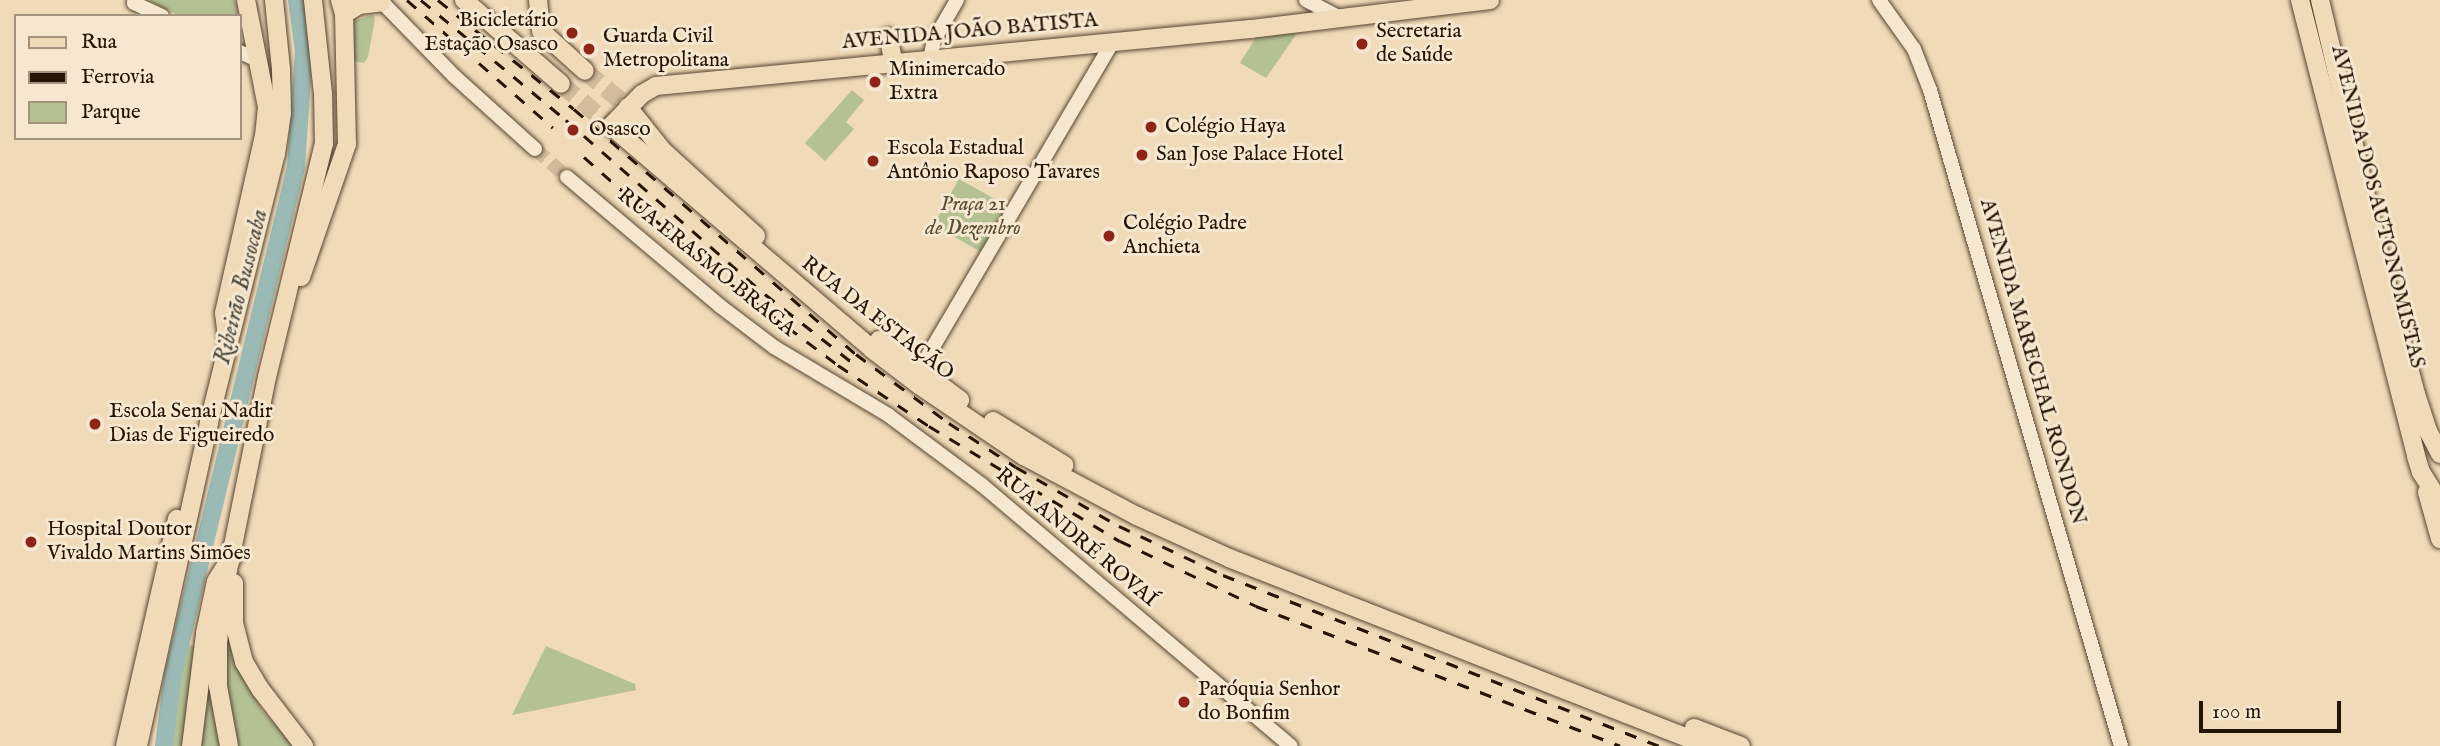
<!DOCTYPE html>
<html>
<head>
<meta charset="utf-8">
<style>
	body { margin:0 }
	#map { position:relative; width:2440px; height:746px; overflow:hidden; background:#f0dab7; font-family:"IM FELL English",serif }
	div>[style] { position:absolute }
	[style*='--x'] { left:calc(var(--x)*1px); top:calc(var(--y)*1px); width:calc(var(--w)*1px); rotate:calc(var(--a)*1deg) }
	.green>* { inset:0; background:#b4c193; transform-origin:0 0 }
	.river>* { height:18px; margin:-9px; padding:0 9px; transform-origin:9px; border-radius:9px; background:#9bbab5 }
	.minor-tunnel>* { height:14px; margin-top:-7px; transform-origin:0; background:repeating-linear-gradient(90deg,#d2bc9c 0 14px,transparent 0 21px) }
	.major-tunnel>* { height:18px; margin-top:-9px; transform-origin:0; background:repeating-linear-gradient(90deg,#d2bc9c 0 18px,transparent 0 27px) }
	.roads { filter:drop-shadow(0 0 2px #584531) drop-shadow(0 0 2px #584531) }
	.minor>* { height:14px; margin:-7px; padding:0 7px; transform-origin:7px; border-radius:7px; background:#f5e7d0 }
	.major>* { height:18px; margin:-9px; padding:0 9px; transform-origin:9px; border-radius:9px; background:#f0dab7 }
	.highway>* { height:19px; margin:-9.5px; padding:0 9.5px; transform-origin:9.5px; border-radius:9.5px; background:#f0dab7 }
	.rail>* { height:2.5px; margin-top:-1.25px; transform-origin:0; background:repeating-linear-gradient(90deg,#251304 0 12px,transparent 0 24px) }
	.dots>* { width:19px; height:19px; translate:-50% -50%; box-sizing:border-box; border:4px solid #f5e7d0; border-radius:50% }
	span { translate:-50% -50%; white-space:nowrap; text-align:center; line-height:1.15; -webkit-text-stroke:6px #f5e7d0; paint-order:stroke }
	.poi-label { font-size:21px; color:#251304 }
	.right { translate:-100% -50%; text-align:right }
	.left { translate:0 -50%; text-align:left }
	.street-label { font-size:21px; color:#251304 }
	.park-label { font-size:21px; color:#575036; font-style:italic }
	.water-label { font-size:23px; color:#4e4d42; font-style:italic }
	.legend { position:absolute; left:14px; top:14px; width:228px; height:126px; box-sizing:border-box; background:#f5e7d0; border:2px solid #a2927e; margin:0; padding:9px 12px; list-style:none; font-size:21px; color:#251304 }
	.legend li { display:flex; align-items:center; gap:14px; height:35px }
	.legend b { width:35px; border:2px solid #a2927e }
	.scale { position:absolute; left:2199px; top:701px; width:142px; height:32px; box-sizing:border-box; border:4px solid #251304; border-top:0; padding-left:9px; font-size:21px; line-height:24px; white-space:nowrap; color:#251304; -webkit-text-stroke:5px #f5e7d0; paint-order:stroke }
</style>
</head>
<body>
<div id="map">
	<div class="green">
		<div style="clip-path:polygon(148px 0,235px 0,239px 16px,179px 16px)"></div>
		<div style="clip-path:polygon(373px 15px,375px 19px,368px 57px,364px 63px,354px 61px,353px 21px)"></div>
		<div style="clip-path:polygon(1300px 29px,1266px 78px,1240px 63px,1258px 34px)"></div>
		<div style="clip-path:polygon(852px 90px,864px 100px,846px 122px,854px 129px,825px 161px,805px 143px)"></div>
		<div style="left:959px;top:179px;width:57px;height:53px;rotate:29deg"></div>
		<div style="clip-path:polygon(185px 645px,231px 649px,263px 712px,298px 746px,170px 746px,172px 709px)"></div>
		<div style="clip-path:polygon(546px 646px,635px 684px,636px 690px,512px 715px)"></div>
	</div>
	<div class="river">
		<div style="--x:164;--y:746;--w:73;--a:-82.9"></div>
		<div style="--x:173;--y:674;--w:522;--a:-76.36"></div>
		<div style="--x:296;--y:167;--w:116;--a:-86.1"></div>
		<div style="--x:304;--y:51;--w:51;--a:-97.8"></div>
	</div>
	<div class="minor-tunnel">
		<div style="--x:535;--y:149;--w:43;--a:41.2"></div>
	</div>
	<div class="major-tunnel">
		<div style="--x:585;--y:71;--w:56;--a:39.9"></div>
		<div style="--x:561;--y:84;--w:65;--a:40"></div>
	</div>
	<div class="roads">
		<div class="minor">
			<div style="--x:135;--y:0;--w:3;--a:108"></div>
			<div style="--x:134;--y:3;--w:31;--a:25"></div>
			<div style="--x:380;--y:0;--w:106;--a:45.8"></div>
			<div style="--x:454;--y:76;--w:109;--a:42"></div>
			<div style="--x:1306;--y:0;--w:40;--a:28"></div>
			<div style="--x:1879;--y:0;--w:60;--a:54.5"></div>
			<div style="--x:1914;--y:49;--w:44;--a:68.7"></div>
			<div style="--x:1930;--y:90;--w:683;--a:73.77"></div>
			<div style="--x:240;--y:52;--w:21;--a:25"></div>
			<div style="--x:930;--y:59;--w:19;--a:-78"></div>
			<div style="--x:934;--y:40;--w:46;--a:-60.1"></div>
			<div style="--x:567;--y:177;--w:200;--a:40.1"></div>
			<div style="--x:720;--y:306;--w:68;--a:37.2"></div>
			<div style="--x:774;--y:347;--w:133;--a:30.8"></div>
			<div style="--x:888;--y:415;--w:117;--a:36.7"></div>
			<div style="--x:982;--y:485;--w:404;--a:40.2"></div>
			<div style="--x:919;--y:380;--w:11;--a:-85"></div>
			<div style="--x:920;--y:369;--w:380;--a:-59.5"></div>
		</div>
		<div class="major">
			<div style="--x:464;--y:0;--w:128;--a:40.9"></div>
			<div style="--x:538;--y:0;--w:31;--a:84"></div>
			<div style="--x:541;--y:31;--w:59;--a:42.3"></div>
			<div style="--x:1490;--y:0;--w:242;--a:173.1"></div>
			<div style="--x:1250;--y:29;--w:597;--a:174.52"></div>
			<div style="--x:656;--y:86;--w:16;--a:150"></div>
			<div style="--x:642;--y:94;--w:45;--a:134.1"></div>
			<div style="--x:611;--y:126;--w:343;--a:40.5"></div>
			<div style="--x:872;--y:349;--w:59;--a:37.5"></div>
			<div style="--x:919;--y:385;--w:127;--a:34.1"></div>
			<div style="--x:1024;--y:456;--w:128;--a:28"></div>
			<div style="--x:1137;--y:516;--w:101;--a:24.5"></div>
			<div style="--x:1229;--y:558;--w:515;--a:21.43"></div>
			<div style="--x:2300;--y:0;--w:471;--a:75.7"></div>
			<div style="--x:2416;--y:456;--w:17;--a:73"></div>
			<div style="--x:2421;--y:472;--w:36;--a:58"></div>
			<div style="--x:2320;--y:0;--w:293;--a:76.8"></div>
			<div style="--x:2387;--y:285;--w:113;--a:75.1"></div>
			<div style="--x:2416;--y:394;--w:39;--a:72"></div>
			<div style="--x:2428;--y:431;--w:26;--a:62"></div>
			<div style="--x:344;--y:14;--w:17;--a:-31"></div>
			<div style="--x:359;--y:5;--w:23;--a:-7"></div>
			<div style="--x:888;--y:37;--w:26;--a:77"></div>
			<div style="--x:628;--y:107;--w:56;--a:51.5"></div>
			<div style="--x:663;--y:151;--w:126;--a:42.4"></div>
			<div style="--x:301;--y:277;--w:141;--a:-70.9"></div>
			<div style="--x:347;--y:144;--w:130;--a:-91.3"></div>
			<div style="--x:344;--y:14;--w:15;--a:-106"></div>
			<div style="--x:227;--y:337;--w:24;--a:-97"></div>
			<div style="--x:224;--y:313;--w:181;--a:-77.3"></div>
			<div style="--x:264;--y:136;--w:29;--a:-84"></div>
			<div style="--x:267;--y:107;--w:109;--a:-101.1"></div>
			<div style="--x:879;--y:340;--w:101;--a:36.5"></div>
			<div style="--x:993;--y:421;--w:84;--a:31.8"></div>
			<div style="--x:2427;--y:492;--w:49;--a:74.5"></div>
			<div style="--x:234;--y:583;--w:40;--a:90"></div>
			<div style="--x:234;--y:623;--w:40;--a:75.6"></div>
			<div style="--x:244;--y:662;--w:33;--a:59"></div>
			<div style="--x:261;--y:690;--w:71;--a:52.5"></div>
			<div style="--x:1694;--y:728;--w:50;--a:21"></div>
			<div style="--x:125;--y:746;--w:233;--a:-77.1"></div>
			<div style="--x:138;--y:746;--w:332;--a:-77.6"></div>
			<div style="--x:209;--y:422;--w:276;--a:-76"></div>
			<div style="--x:276;--y:154;--w:41;--a:-81.7"></div>
			<div style="--x:282;--y:113;--w:44;--a:-91.3"></div>
			<div style="--x:281;--y:69;--w:69;--a:-95.8"></div>
			<div style="--x:229;--y:746;--w:61;--a:-100.4"></div>
			<div style="--x:218;--y:686;--w:42;--a:-90"></div>
			<div style="--x:218;--y:644;--w:44;--a:-84.8"></div>
			<div style="--x:222;--y:600;--w:227;--a:-78.6"></div>
			<div style="--x:267;--y:377;--w:240;--a:-76.3"></div>
			<div style="--x:324;--y:144;--w:50;--a:-91.1"></div>
			<div style="--x:323;--y:94;--w:95;--a:-96.1"></div>
		</div>
		<div class="highway">
			<div style="--x:191;--y:746;--w:114;--a:-82.9"></div>
			<div style="--x:205;--y:633;--w:53;--a:-78.1"></div>
			<div style="--x:216;--y:581;--w:31;--a:-58"></div>
		</div>
	</div>
	<div class="rail">
		<div style="--x:407;--y:0;--w:194;--a:41.2"></div>
		<div style="--x:421;--y:0;--w:188;--a:39.6"></div>
		<div style="--x:566;--y:120;--w:264;--a:41.2"></div>
		<div style="--x:765;--y:294;--w:118;--a:38.1"></div>
		<div style="--x:438;--y:0;--w:174;--a:38.7"></div>
		<div style="--x:574;--y:109;--w:374;--a:41"></div>
		<div style="--x:856;--y:354;--w:116;--a:36.6"></div>
		<div style="--x:949;--y:423;--w:80;--a:33.3"></div>
		<div style="--x:1016;--y:467;--w:119;--a:29.8"></div>
		<div style="--x:1119;--y:526;--w:115;--a:25.2"></div>
		<div style="--x:1223;--y:575;--w:468;--a:21.4"></div>
		<div style="--x:584;--y:157;--w:169;--a:41.4"></div>
		<div style="--x:711;--y:269;--w:159;--a:37.1"></div>
		<div style="--x:838;--y:365;--w:110;--a:33.8"></div>
		<div style="--x:929;--y:426;--w:223;--a:31.1"></div>
		<div style="--x:1120;--y:541;--w:151;--a:25.5"></div>
		<div style="--x:1256;--y:606;--w:390;--a:21"></div>
	</div>
	<div class="dots">
		<div style="left:572px;top:33px;background:#8f2418"></div>
		<div style="left:1362px;top:44px;background:#8f2418"></div>
		<div style="left:589px;top:49px;background:#8f2418"></div>
		<div style="left:875px;top:82px;background:#8f2418"></div>
		<div style="left:1151px;top:127px;background:#8f2418"></div>
		<div style="left:573px;top:130px;background:#8f2418"></div>
		<div style="left:1142px;top:155px;background:#8f2418"></div>
		<div style="left:873px;top:161px;background:#8f2418"></div>
		<div style="left:1109px;top:236px;background:#8f2418"></div>
		<div style="left:95px;top:424px;background:#8f2418"></div>
		<div style="left:31px;top:542px;background:#8f2418"></div>
		<div style="left:1184px;top:702px;background:#8f2418"></div>
	</div>
	<div class="poi-label">
		<span class="right" style="left:558px;top:33px">Bicicletário<br>Estação Osasco</span>
		<span class="left" style="left:1376px;top:44px">Secretaria<br>de Saúde</span>
		<span class="left" style="left:603px;top:49px">Guarda Civil<br>Metropolitana</span>
		<span class="left" style="left:889px;top:82px">Minimercado<br>Extra</span>
		<span class="left" style="left:1165px;top:127px">Colégio Haya</span>
		<span class="left" style="left:589px;top:130px">Osasco</span>
		<span class="left" style="left:887px;top:161px">Escola Estadual<br>Antônio Raposo Tavares</span>
		<span class="left" style="left:1156px;top:155px">San Jose Palace Hotel</span>
		<span class="left" style="left:1123px;top:236px">Colégio Padre<br>Anchieta</span>
		<span class="left" style="left:109px;top:424px">Escola Senai Nadir<br>Dias de Figueiredo</span>
		<span class="left" style="left:47px;top:542px">Hospital Doutor<br>Vivaldo Martins Simões</span>
		<span class="left" style="left:1198px;top:702px">Paróquia Senhor<br>do Bonfim</span>
	</div>
	<div class="street-label">
		<span style="left:970px;top:32px;rotate:-5deg">AVENIDA JOÃO BATISTA</span>
		<span style="left:2377px;top:207px;rotate:76deg">AVENIDA DOS AUTONOMISTAS</span>
		<span style="left:706px;top:263px;rotate:39deg">RUA ERASMO BRAGA</span>
		<span style="left:877px;top:319px;rotate:38deg">RUA DA ESTAÇÃO</span>
		<span style="left:2032px;top:362px;rotate:74deg">AVENIDA MARECHAL RONDON</span>
		<span style="left:1076px;top:538px;rotate:40deg">RUA ANDRÉ ROVAÍ</span>
	</div>
	<div class="park-label">
		<span style="left:973px;top:217px">Praça 21<br>de Dezembro</span>
	</div>
	<div class="water-label">
		<span style="left:242px;top:287px;rotate:-76deg">Ribeirão Bussocaba</span>
	</div>
	<ul class="legend">
	<li><b style="height:9px;background:#f0dab7"></b>Rua</li>
	<li><b style="height:9px;background:#251304"></b>Ferrovia</li>
	<li><b style="height:19px;background:#b4c193"></b>Parque</li>
	</ul>
	<div class="scale">100 m</div>
</div>
</body>
</html>
